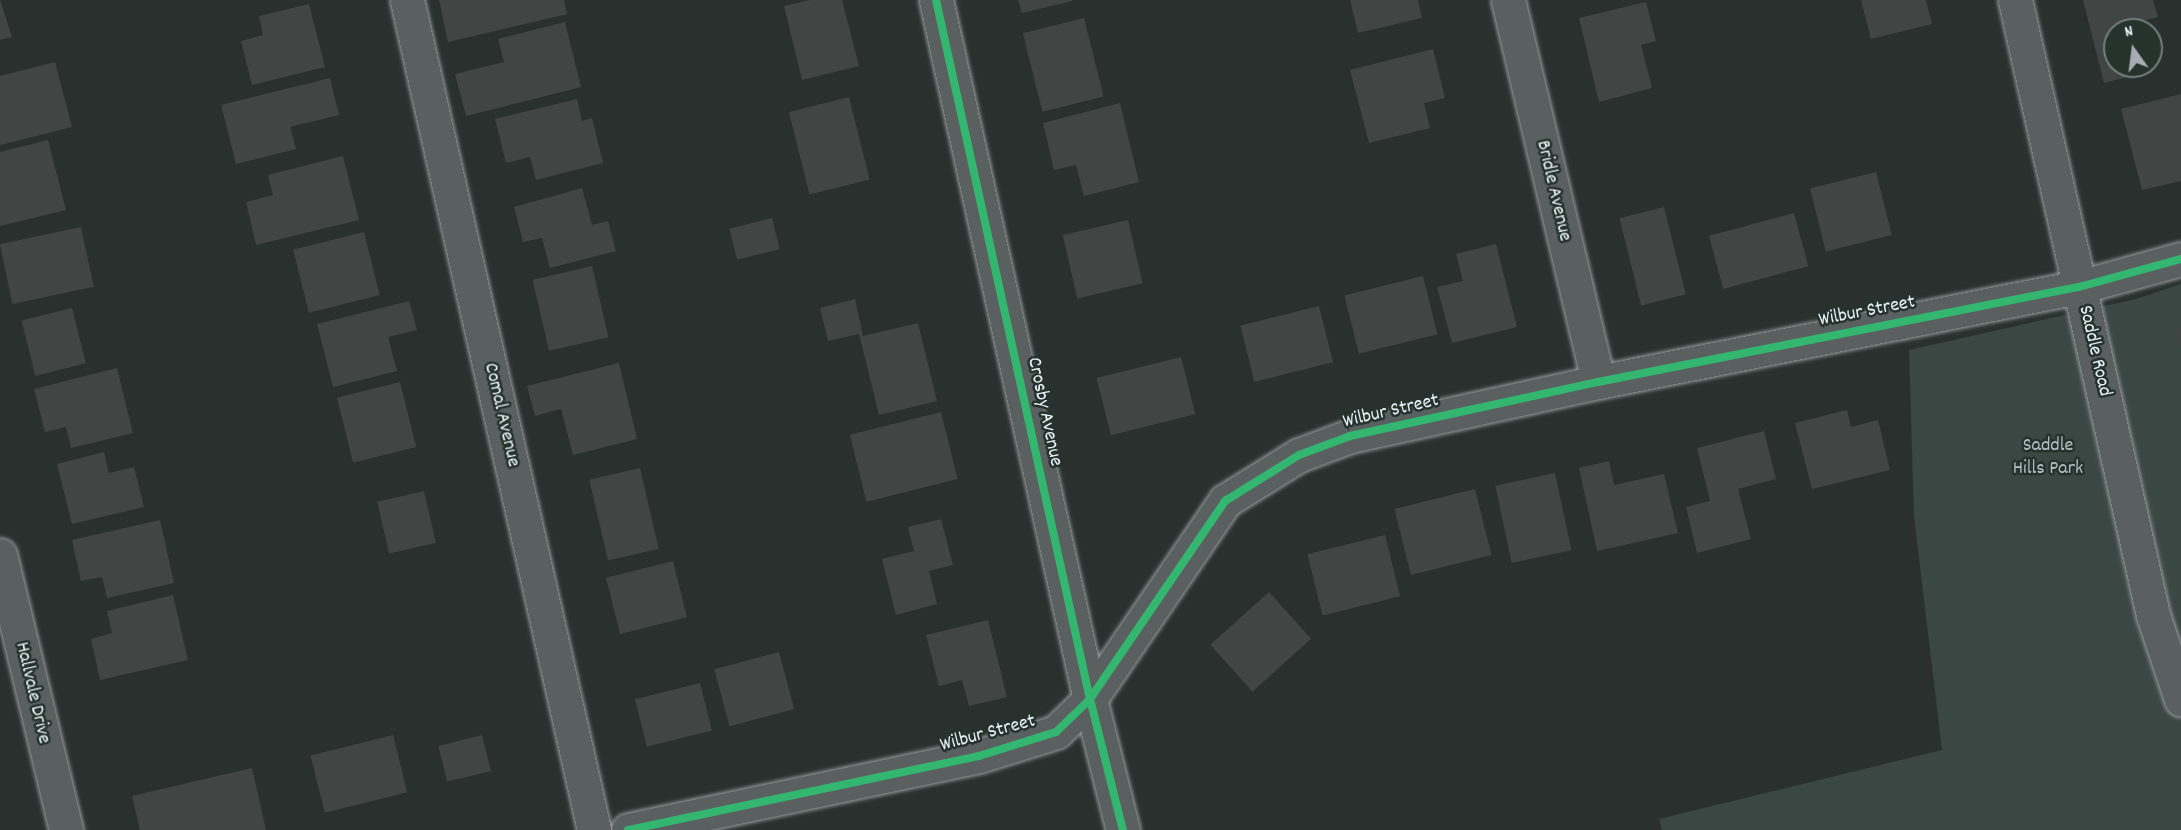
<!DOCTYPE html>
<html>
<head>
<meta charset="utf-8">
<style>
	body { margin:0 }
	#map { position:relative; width:2181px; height:830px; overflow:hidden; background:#29302d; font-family:Dekko,sans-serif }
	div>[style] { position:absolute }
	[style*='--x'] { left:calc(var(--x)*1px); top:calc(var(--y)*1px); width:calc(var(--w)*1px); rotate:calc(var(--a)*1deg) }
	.green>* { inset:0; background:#3b4743 }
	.building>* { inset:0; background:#414644; transform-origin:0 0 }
	.roads { filter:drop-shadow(0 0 2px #959a9a) drop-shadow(0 0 2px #959a9a) }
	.minor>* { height:33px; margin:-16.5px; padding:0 16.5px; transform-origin:16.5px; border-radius:16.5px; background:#5a6060 }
	.cycleway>* { height:8px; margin:-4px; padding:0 4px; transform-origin:4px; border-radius:4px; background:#33b770 }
	span { translate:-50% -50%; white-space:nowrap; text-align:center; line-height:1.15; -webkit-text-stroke:5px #26332d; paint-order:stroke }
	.street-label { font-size:20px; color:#e8f1f8 }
	.park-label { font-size:20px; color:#b5bfc3 }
	.north { position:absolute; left:2103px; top:18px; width:60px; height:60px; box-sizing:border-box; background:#26332d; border:2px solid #747f7e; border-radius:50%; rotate:346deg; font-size:16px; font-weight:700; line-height:24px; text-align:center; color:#e8f1f8 }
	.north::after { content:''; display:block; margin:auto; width:21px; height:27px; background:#a5adb1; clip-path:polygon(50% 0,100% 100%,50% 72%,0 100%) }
</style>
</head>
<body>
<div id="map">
	<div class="green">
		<div style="clip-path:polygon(2181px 284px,2181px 830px,1662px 830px,1659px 819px,1942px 750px,1914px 516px,1909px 350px,2136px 299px)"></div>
	</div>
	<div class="building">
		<div style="clip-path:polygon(0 0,12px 37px,0 40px)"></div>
		<div style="clip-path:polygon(439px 0,564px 0,567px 14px,448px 42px)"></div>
		<div style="clip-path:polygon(810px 0,842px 0,859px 66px,802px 80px,784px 6px)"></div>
		<div style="clip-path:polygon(1018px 0,1072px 0,1072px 1px,1022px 13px)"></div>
		<div style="clip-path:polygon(1350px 0,1418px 0,1422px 18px,1358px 33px)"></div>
		<div style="clip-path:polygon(1861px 0,1926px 0,1932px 24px,1871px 39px)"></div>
		<div style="clip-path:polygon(2083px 0,2153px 0,2158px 17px,2138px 22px,2140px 30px,2115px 30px,2115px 66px,2149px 66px,2150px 71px,2104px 83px)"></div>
		<div style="clip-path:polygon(1646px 2px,1656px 41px,1641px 45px,1652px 88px,1599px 102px,1579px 18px)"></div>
		<div style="clip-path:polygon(309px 4px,325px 67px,252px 85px,241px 41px,263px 35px,259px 16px)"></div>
		<div style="left:1084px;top:18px;width:81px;height:63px;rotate:76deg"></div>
		<div style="clip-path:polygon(565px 22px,581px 87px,466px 116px,455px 74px,504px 62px,498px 39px)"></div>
		<div style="clip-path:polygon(1433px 49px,1445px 98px,1424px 103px,1430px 128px,1369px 143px,1350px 70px)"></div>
		<div style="clip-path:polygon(55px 62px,72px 127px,0 145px,0 76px)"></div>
		<div style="clip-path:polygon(330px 78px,339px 115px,290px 127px,296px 149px,236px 164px,221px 105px)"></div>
		<div style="clip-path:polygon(2181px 94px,2181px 181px,2142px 190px,2121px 109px)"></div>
		<div style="left:849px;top:97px;width:85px;height:62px;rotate:76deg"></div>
		<div style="clip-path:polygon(577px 99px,582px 121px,592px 118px,603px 163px,536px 180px,530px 157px,506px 163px,495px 119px)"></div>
		<div style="clip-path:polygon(1120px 103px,1139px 182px,1084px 196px,1076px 165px,1054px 170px,1043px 123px)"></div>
		<div style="clip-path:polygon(48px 140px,66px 210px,0 226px,0 152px)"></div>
		<div style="clip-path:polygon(343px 156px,359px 220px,256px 245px,246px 202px,273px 195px,268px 175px)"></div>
		<div style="left:1876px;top:172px;width:65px;height:68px;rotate:76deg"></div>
		<div style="clip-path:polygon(582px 188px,592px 225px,608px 221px,616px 251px,550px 268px,542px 238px,523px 242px,514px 207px)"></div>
		<div style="left:1664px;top:207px;width:90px;height:46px;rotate:76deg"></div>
		<div style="left:1794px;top:213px;width:55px;height:88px;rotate:75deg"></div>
		<div style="left:772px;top:218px;width:32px;height:44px;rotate:76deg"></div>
		<div style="left:1128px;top:220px;width:65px;height:67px;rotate:77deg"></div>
		<div style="left:81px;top:227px;width:61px;height:83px;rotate:78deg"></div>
		<div style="left:364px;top:232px;width:65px;height:73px;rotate:76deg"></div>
		<div style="clip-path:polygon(1496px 244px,1517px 327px,1452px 343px,1437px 287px,1463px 281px,1456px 254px)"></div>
		<div style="left:592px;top:266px;width:73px;height:61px;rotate:77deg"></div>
		<div style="left:1423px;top:276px;width:60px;height:81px;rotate:76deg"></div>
		<div style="clip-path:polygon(855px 299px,863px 336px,918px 323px,937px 401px,879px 415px,859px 334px,828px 341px,820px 308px)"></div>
		<div style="clip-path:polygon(409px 301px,417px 330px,388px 337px,397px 371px,333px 387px,317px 324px)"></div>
		<div style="left:1319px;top:306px;width:58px;height:81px;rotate:76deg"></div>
		<div style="left:72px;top:308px;width:57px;height:52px;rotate:76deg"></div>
		<div style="clip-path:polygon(2181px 328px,2181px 345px,2180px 345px,2176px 329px)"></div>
		<div style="left:1181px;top:357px;width:59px;height:87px;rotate:76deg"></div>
		<div style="clip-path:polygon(619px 363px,637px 439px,573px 455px,561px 409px,535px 416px,527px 386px)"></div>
		<div style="clip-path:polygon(117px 368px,133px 433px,71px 448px,66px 427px,45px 432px,34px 389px)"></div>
		<div style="left:400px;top:382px;width:67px;height:65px;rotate:76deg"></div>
		<div style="clip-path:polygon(1847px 410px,1851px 427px,1878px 420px,1890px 470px,1812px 489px,1795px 423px)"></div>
		<div style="left:941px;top:412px;width:69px;height:94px;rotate:76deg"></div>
		<div style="clip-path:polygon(1764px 431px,1776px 479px,1738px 489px,1751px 539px,1697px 553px,1686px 507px,1710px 501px,1697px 448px)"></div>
		<div style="clip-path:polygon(104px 452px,109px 473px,134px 467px,144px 507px,72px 524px,57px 464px)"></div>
		<div style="clip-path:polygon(1609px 461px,1614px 485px,1664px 474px,1678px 533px,1597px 551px,1579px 468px)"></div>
		<div style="left:640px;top:468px;width:83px;height:52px;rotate:77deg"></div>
		<div style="left:1555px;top:473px;width:79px;height:61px;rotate:78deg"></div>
		<div style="left:1475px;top:489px;width:68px;height:83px;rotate:76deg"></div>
		<div style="left:424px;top:491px;width:53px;height:48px;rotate:77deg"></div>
		<div style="clip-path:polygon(941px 519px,953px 565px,929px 571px,937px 604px,896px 615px,882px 559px,914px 551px,908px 527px)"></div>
		<div style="clip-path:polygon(160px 520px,174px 583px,107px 598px,102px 577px,81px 581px,72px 540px)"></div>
		<div style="left:1385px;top:535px;width:63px;height:80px;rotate:76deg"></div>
		<div style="left:673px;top:561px;width:58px;height:69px;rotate:76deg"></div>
		<div style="left:1269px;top:592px;width:63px;height:79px;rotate:48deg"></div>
		<div style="clip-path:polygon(173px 595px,188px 660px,100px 680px,91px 639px,112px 633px,107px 611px)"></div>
		<div style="clip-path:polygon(988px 620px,1007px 697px,969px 706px,962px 680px,939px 686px,926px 635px)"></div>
		<div style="left:779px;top:652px;width:59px;height:67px;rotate:75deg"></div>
		<div style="left:700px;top:683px;width:49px;height:67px;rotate:76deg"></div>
		<div style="left:393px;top:735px;width:59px;height:85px;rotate:76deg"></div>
		<div style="left:482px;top:735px;width:37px;height:45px;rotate:76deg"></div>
		<div style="clip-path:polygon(252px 768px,266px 830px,140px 830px,132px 796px)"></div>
	</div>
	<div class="roads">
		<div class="minor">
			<div style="--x:407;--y:0;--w:851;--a:77.3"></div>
			<div style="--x:936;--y:0;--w:716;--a:77.58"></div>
			<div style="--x:1090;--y:699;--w:135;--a:75.9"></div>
			<div style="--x:1508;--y:0;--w:392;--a:76.7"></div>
			<div style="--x:2015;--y:0;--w:630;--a:77.35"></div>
			<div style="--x:2153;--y:615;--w:89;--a:71.6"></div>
			<div style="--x:0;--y:555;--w:283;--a:76.5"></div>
			<div style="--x:628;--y:830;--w:359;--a:-11.9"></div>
			<div style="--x:979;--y:756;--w:81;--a:-17.3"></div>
			<div style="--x:1056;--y:732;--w:47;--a:-44.1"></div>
			<div style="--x:1090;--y:699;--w:240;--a:-55.7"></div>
			<div style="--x:1225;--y:501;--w:87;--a:-31.9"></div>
			<div style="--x:1299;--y:455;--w:54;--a:-20.4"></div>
			<div style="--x:1350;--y:436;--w:254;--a:-12.3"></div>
			<div style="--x:1598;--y:382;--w:490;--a:-11.2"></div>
			<div style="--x:2079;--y:287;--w:106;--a:-15.4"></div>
		</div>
	</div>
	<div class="cycleway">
		<div style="--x:936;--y:0;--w:716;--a:77.58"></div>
		<div style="--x:1090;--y:699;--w:135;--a:75.9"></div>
		<div style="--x:628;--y:830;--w:359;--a:-11.9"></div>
		<div style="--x:979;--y:756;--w:81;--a:-17.3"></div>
		<div style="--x:1056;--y:732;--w:47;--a:-44.1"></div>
		<div style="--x:1090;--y:699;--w:240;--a:-55.7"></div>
		<div style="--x:1225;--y:501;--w:87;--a:-31.9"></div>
		<div style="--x:1299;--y:455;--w:54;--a:-20.4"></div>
		<div style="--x:1350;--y:436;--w:254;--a:-12.3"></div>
		<div style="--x:1598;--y:382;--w:490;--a:-11.2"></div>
		<div style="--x:2079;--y:287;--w:106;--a:-15.4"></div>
	</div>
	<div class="street-label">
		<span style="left:1553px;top:191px;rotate:77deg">Bridle Avenue</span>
		<span style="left:1867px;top:312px;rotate:-11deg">Wilbur Street</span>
		<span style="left:2094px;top:351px;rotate:77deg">Saddle Road</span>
		<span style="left:1044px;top:412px;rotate:78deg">Crosby Avenue</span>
		<span style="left:1391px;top:412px;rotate:-13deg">Wilbur Street</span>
		<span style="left:501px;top:415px;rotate:77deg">Comal Avenue</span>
		<span style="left:32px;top:693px;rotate:77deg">Hallvale Drive</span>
		<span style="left:988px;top:734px;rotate:-15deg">Wilbur Street</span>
	</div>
	<div class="park-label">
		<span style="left:2048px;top:458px">Saddle<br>Hills Park</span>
	</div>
	<div class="north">N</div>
</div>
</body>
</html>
